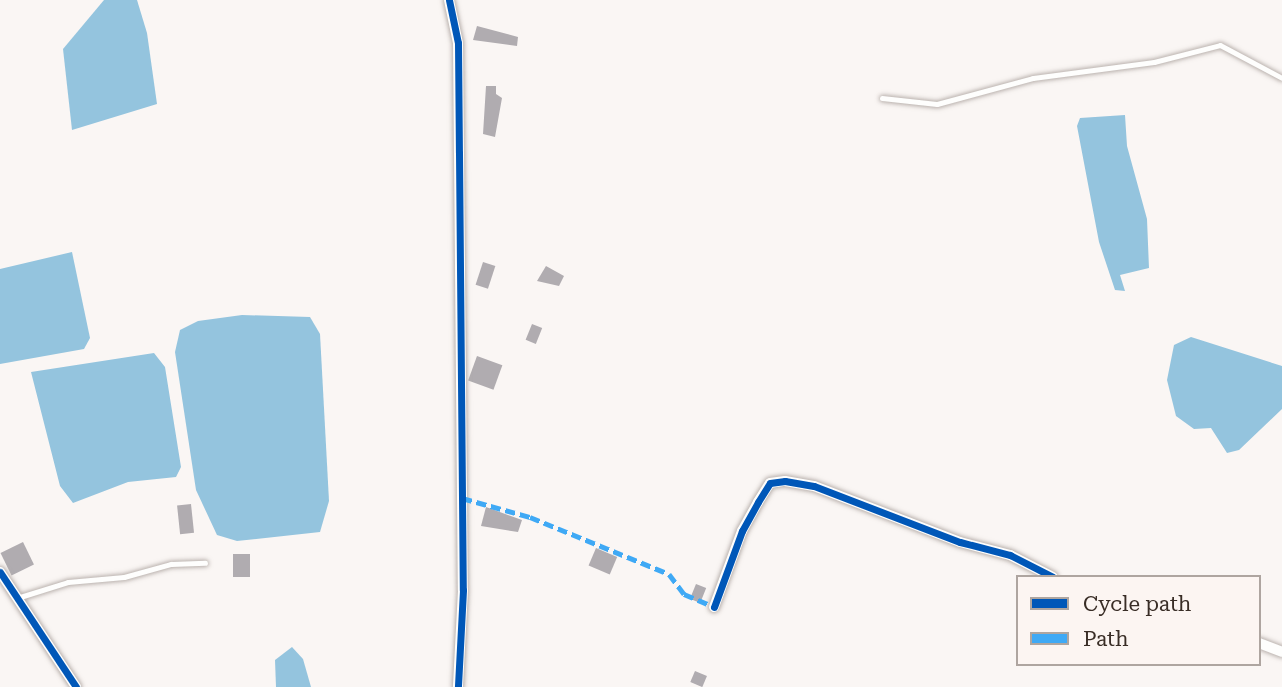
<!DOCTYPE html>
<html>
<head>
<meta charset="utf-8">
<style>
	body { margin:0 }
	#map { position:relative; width:1282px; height:687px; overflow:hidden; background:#faf6f4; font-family:"Roboto Serif",serif }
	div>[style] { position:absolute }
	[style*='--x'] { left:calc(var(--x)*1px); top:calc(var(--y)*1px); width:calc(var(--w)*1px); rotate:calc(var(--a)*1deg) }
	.water>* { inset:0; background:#94c4de }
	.building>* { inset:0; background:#b0acb0; transform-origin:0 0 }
	.roads { filter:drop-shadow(0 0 2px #bbb3af) drop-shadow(0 0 2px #bbb3af) }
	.lane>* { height:5px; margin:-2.5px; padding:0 2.5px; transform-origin:2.5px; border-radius:2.5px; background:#fefefd }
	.street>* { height:10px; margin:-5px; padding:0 5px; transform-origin:5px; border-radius:5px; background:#fefefd }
	.quiet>* { height:5px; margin-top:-2.5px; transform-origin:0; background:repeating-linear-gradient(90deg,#3fa9f5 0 10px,transparent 0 15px) }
	.cycleway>* { height:7px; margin:-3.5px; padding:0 3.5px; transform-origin:3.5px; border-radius:3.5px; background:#0057b8 }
	span { translate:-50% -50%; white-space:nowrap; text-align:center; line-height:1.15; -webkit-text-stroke:7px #fcf5f2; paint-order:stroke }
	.legend { position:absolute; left:1016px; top:575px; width:245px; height:91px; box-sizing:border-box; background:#fcf5f2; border:2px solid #aea5a0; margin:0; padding:9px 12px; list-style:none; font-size:21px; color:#392d26 }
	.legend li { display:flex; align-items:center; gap:14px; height:35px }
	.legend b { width:35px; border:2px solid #aea5a0 }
</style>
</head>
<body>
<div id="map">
	<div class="water">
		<div style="clip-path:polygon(104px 0,137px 0,147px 33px,157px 104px,72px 130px,63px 49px)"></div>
		<div style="clip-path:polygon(1125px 115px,1127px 146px,1147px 219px,1149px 268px,1120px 275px,1125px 291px,1115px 290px,1099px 242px,1077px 126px,1080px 118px)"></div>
		<div style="clip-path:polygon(72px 252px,90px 338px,84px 349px,0 364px,0 269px)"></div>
		<div style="clip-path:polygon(242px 315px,310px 317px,320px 334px,329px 501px,320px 532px,237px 541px,217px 535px,196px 490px,175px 352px,180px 330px,198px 321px)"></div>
		<div style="clip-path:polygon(1191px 337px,1282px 366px,1282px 409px,1239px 450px,1227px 453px,1211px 428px,1194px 429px,1176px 416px,1167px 380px,1174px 345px)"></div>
		<div style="clip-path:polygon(154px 353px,165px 367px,181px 467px,176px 477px,128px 482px,73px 503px,60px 486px,31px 372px)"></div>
		<div style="clip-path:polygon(292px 647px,303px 659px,311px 687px,276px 687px,275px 660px)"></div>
	</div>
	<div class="building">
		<div style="clip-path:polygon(477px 26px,518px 37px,517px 46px,473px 40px)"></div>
		<div style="clip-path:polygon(486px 86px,496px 86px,496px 94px,502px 98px,495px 137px,483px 134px)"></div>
		<div style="left:483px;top:262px;width:13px;height:24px;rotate:18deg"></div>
		<div style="clip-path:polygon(546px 266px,564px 276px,559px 286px,537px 281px)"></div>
		<div style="left:532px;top:324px;width:11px;height:17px;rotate:22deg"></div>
		<div style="left:477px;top:356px;width:27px;height:26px;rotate:20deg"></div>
		<div style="left:191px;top:504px;width:29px;height:14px;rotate:84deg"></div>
		<div style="clip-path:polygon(486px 507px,522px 520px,518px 532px,481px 526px)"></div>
		<div style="left:23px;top:542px;width:25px;height:25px;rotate:64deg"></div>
		<div style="left:596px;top:548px;width:23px;height:19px;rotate:23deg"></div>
		<div style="left:233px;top:554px;width:17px;height:23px"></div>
		<div style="left:696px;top:584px;width:11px;height:16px;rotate:22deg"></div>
		<div style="left:695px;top:671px;width:13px;height:12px;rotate:23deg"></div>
	</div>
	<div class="roads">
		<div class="lane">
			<div style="--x:882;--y:98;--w:55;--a:6.2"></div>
			<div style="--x:937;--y:104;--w:99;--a:-15.2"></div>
			<div style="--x:1033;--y:78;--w:122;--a:-7.5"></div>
			<div style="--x:1154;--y:62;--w:68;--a:-14.4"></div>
			<div style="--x:1220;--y:45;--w:70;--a:28"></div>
			<div style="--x:20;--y:597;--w:50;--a:-17.4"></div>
			<div style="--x:68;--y:582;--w:56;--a:-5.1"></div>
			<div style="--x:124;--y:577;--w:49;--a:-15.5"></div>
			<div style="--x:171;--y:564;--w:34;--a:-2"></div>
		</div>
		<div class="street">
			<div style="--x:449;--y:0;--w:44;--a:78.2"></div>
			<div style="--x:458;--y:43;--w:110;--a:89.5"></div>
			<div style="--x:459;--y:153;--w:437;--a:89.5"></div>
			<div style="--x:463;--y:590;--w:97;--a:93"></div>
			<div style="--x:0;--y:572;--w:138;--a:56.5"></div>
			<div style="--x:714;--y:607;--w:81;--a:-69.8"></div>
			<div style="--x:742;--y:531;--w:33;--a:-61"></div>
			<div style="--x:758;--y:502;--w:22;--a:-58"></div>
			<div style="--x:770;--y:483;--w:15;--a:-8"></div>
			<div style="--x:785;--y:481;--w:29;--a:10"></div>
			<div style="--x:814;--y:486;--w:156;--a:21"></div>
			<div style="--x:960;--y:542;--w:52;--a:14.6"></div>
			<div style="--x:1010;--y:555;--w:48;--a:27.1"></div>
			<div style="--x:1259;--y:643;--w:25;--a:21"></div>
		</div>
	</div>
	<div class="quiet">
		<div style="--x:462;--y:498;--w:71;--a:15.6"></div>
		<div style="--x:530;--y:517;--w:150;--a:22.3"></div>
		<div style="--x:669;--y:574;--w:25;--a:53"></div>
		<div style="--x:684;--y:594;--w:33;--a:23"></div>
	</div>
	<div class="cycleway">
		<div style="--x:449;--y:0;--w:44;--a:78.2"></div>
		<div style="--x:458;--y:43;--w:110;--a:89.5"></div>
		<div style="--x:459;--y:153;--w:437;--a:89.5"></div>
		<div style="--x:463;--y:590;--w:97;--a:93"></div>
		<div style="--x:0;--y:572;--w:138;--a:56.5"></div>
		<div style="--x:714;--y:607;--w:81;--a:-69.8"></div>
		<div style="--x:742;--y:531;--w:33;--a:-61"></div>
		<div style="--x:758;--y:502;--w:22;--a:-58"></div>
		<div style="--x:770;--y:483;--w:15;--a:-8"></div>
		<div style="--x:785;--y:481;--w:29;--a:10"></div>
		<div style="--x:814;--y:486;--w:156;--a:21"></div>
		<div style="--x:960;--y:542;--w:52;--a:14.6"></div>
		<div style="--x:1010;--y:555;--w:48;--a:27.1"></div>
	</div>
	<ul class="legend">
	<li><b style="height:9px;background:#0057b8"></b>Cycle path</li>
	<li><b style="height:9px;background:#3fa9f5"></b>Path</li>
	</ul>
</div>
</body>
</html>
